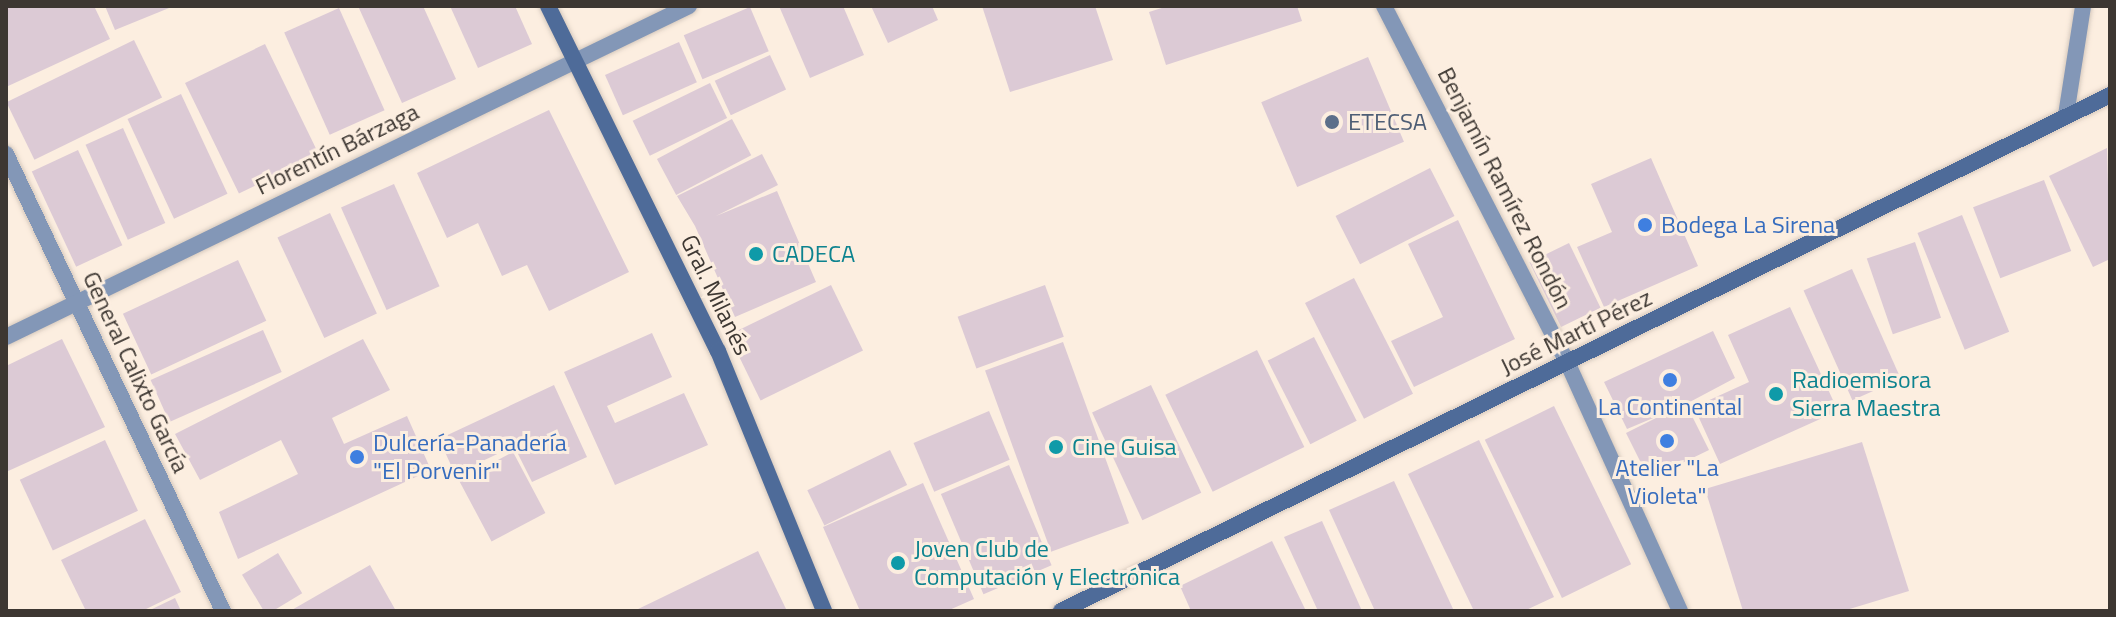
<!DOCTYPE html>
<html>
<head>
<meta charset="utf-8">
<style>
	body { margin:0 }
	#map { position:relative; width:2116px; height:617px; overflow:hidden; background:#fceee0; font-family:"Titillium Web",sans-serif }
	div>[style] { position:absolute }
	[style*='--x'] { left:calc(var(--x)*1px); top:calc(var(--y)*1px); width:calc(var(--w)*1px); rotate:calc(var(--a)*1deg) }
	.building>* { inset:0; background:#dccad5; transform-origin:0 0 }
	.roads { filter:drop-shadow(0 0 2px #d6c9bd) drop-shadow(0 0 2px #d6c9bd) }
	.street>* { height:16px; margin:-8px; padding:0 8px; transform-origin:8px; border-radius:8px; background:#8397b7 }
	.secondary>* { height:16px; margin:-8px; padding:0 8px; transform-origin:8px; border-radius:8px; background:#4e6b99 }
	.dots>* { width:22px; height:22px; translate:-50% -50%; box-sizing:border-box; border:4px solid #fceee0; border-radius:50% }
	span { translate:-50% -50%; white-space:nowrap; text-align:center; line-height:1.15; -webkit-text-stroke:6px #fceee0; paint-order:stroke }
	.service-label { font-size:24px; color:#4e5e75 }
	.left { translate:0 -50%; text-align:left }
	.street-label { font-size:24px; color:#3d3732 }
	.shop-label { font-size:24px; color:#366cbe }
	.culture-label { font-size:24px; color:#0d838f }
	.frame { position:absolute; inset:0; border:8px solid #3d3732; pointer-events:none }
</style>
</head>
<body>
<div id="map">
	<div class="building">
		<div style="clip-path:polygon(6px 6px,94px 6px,110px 39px,6px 87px)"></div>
		<div style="clip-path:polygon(105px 6px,174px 6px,115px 30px)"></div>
		<div style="clip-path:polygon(358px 6px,423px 6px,456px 79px,402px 103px)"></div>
		<div style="clip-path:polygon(450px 6px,515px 6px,532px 44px,478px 68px)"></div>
		<div style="clip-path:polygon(779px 6px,843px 6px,864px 55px,810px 78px)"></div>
		<div style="clip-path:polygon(871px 6px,932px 6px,938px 20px,888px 43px)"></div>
		<div style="clip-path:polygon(982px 6px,1095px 6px,1113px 60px,1010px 92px)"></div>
		<div style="clip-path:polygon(1168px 6px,1297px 6px,1302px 21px,1166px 65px,1149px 12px)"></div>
		<div style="left:750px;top:7px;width:48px;height:72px;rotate:67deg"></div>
		<div style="left:339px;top:8px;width:112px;height:60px;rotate:66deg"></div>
		<div style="left:134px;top:40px;width:64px;height:142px;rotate:64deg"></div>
		<div style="left:679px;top:42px;width:44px;height:81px;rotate:66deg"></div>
		<div style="left:265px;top:44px;width:123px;height:89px;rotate:64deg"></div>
		<div style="left:770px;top:55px;width:38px;height:61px;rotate:65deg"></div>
		<div style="left:1368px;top:57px;width:92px;height:116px;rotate:67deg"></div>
		<div style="left:710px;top:83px;width:39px;height:86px;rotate:64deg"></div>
		<div style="left:181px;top:94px;width:110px;height:59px;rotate:65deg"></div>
		<div style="clip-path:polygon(549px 110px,629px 272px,549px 311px,527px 265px,502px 276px,478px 223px,447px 238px,417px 173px)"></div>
		<div style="left:732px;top:119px;width:41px;height:85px;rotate:62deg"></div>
		<div style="left:123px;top:128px;width:104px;height:41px;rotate:66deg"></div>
		<div style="clip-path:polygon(2107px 148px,2110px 259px,2093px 267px,2049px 176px)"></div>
		<div style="left:78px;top:150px;width:105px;height:51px;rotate:65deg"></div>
		<div style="clip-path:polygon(762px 154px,778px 185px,716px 216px,777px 191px,816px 282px,735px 317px,695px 226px,677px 196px)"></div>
		<div style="clip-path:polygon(1651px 158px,1698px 266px,1604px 307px,1577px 247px,1612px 232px,1591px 184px)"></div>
		<div style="left:1430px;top:168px;width:54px;height:106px;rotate:63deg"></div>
		<div style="left:2044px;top:180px;width:76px;height:76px;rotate:69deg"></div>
		<div style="left:394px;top:184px;width:112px;height:58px;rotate:66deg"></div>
		<div style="left:330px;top:213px;width:111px;height:58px;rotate:65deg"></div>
		<div style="left:1962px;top:215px;width:126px;height:48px;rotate:68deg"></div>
		<div style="clip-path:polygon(1458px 220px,1515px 339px,1414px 387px,1391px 341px,1443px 317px,1408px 244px)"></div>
		<div style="left:1915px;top:242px;width:80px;height:51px;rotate:71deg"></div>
		<div style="left:1569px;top:243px;width:72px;height:44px;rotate:64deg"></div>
		<div style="left:238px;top:260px;width:67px;height:127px;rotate:65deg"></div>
		<div style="left:1852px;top:269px;width:120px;height:53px;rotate:66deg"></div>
		<div style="left:1354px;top:278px;width:130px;height:55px;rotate:63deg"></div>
		<div style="left:831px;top:285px;width:73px;height:114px;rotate:64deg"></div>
		<div style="left:1045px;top:285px;width:55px;height:93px;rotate:70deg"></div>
		<div style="clip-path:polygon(1790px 307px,1838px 411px,1720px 464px,1694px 407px,1749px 382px,1728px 335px)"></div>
		<div style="left:263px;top:330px;width:46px;height:123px;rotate:66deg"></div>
		<div style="clip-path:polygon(1713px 331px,1735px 378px,1686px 404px,1709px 450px,1649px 479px,1626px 433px,1670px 411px,1627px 429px,1604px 382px)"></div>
		<div style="clip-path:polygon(652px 333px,672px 377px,607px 406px,615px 423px,684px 393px,708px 445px,615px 485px,564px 372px)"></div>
		<div style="left:1314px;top:337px;width:94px;height:52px;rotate:63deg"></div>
		<div style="clip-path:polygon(62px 339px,105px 427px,6px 472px,6px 366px)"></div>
		<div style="clip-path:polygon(363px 339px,390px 390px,332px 418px,344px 444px,407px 416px,431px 470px,238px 559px,219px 512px,298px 474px,281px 440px,200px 480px,175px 434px)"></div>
		<div style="left:1063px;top:342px;width:193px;height:83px;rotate:70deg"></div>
		<div style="left:1257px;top:350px;width:108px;height:102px;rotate:64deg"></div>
		<div style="clip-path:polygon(554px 385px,587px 457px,532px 482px,514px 446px,455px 474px,439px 439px)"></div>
		<div style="left:1151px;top:385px;width:119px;height:65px;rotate:65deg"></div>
		<div style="left:1554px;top:406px;width:176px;height:77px;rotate:64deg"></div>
		<div style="left:989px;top:411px;width:53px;height:82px;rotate:67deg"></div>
		<div style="left:105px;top:440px;width:78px;height:94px;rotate:65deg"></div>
		<div style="clip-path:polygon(1479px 440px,1554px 597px,1524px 611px,1474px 611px,1408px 474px)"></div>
		<div style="clip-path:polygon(1862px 442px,1909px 591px,1843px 611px,1743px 611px,1705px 489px)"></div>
		<div style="left:890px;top:450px;width:39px;height:92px;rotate:64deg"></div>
		<div style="left:513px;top:452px;width:69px;height:61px;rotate:62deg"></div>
		<div style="left:1009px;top:465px;width:109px;height:74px;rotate:67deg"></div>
		<div style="clip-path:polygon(1394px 481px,1454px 611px,1375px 611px,1329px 510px)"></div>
		<div style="clip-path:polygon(923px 483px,974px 599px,947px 611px,860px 611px,823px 527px)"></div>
		<div style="clip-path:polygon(145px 519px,181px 592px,142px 611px,86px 611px,61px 560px)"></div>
		<div style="clip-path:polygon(1322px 521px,1362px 611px,1318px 611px,1284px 537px)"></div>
		<div style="clip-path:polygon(1272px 541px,1306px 611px,1191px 611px,1180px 586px)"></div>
		<div style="clip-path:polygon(758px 551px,787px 611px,634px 611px)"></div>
		<div style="left:278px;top:553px;width:47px;height:42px;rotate:59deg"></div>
		<div style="clip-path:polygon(370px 565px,396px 611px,290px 611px)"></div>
		<div style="clip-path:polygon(175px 598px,181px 611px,148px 611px)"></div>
	</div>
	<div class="roads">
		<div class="street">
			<div style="--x:1384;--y:6;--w:403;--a:62.8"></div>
			<div style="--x:1568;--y:364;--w:271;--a:65.6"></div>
			<div style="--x:2066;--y:115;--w:110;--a:-81.1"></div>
			<div style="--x:6;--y:154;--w:506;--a:64.6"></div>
			<div style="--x:6;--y:337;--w:759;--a:-25.86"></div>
		</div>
		<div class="secondary">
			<div style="--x:548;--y:6;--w:385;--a:63.8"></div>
			<div style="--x:718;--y:351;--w:281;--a:67.8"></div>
			<div style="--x:1061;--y:611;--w:1169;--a:-26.19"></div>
		</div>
	</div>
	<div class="dots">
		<div style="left:1332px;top:122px;background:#5c6f8a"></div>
		<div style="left:1645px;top:225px;background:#3f7fe0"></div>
		<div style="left:756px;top:254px;background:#0f9aa8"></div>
		<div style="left:1670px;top:380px;background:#3f7fe0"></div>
		<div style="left:1776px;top:394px;background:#0f9aa8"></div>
		<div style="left:1667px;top:441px;background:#3f7fe0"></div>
		<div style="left:1056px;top:447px;background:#0f9aa8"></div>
		<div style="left:357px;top:457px;background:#3f7fe0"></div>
		<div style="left:898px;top:563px;background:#0f9aa8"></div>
	</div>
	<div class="service-label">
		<span class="left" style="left:1348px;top:122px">ETECSA</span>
	</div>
	<div class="street-label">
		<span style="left:337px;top:149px;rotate:-26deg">Florentín Bárzaga</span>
		<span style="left:1505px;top:188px;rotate:63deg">Benjamín Ramírez Rondón</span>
		<span style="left:716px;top:295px;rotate:64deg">Gral. Milanés</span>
		<span style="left:1576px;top:332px;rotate:-26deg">José Martí Pérez</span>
		<span style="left:136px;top:372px;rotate:65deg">General Calixto García</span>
	</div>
	<div class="shop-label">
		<span class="left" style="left:1661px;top:225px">Bodega La Sirena</span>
		<span style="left:1670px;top:407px">La Continental</span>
		<span class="left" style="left:373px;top:457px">Dulcería-Panadería<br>"El Porvenir"</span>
		<span style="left:1667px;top:482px">Atelier "La<br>Violeta"</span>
	</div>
	<div class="culture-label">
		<span class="left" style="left:772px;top:254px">CADECA</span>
		<span class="left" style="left:1792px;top:394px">Radioemisora<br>Sierra Maestra</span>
		<span class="left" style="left:1072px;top:447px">Cine Guisa</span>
		<span class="left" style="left:914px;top:563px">Joven Club de<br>Computación y Electrónica</span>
	</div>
	<div class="frame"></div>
</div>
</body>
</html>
